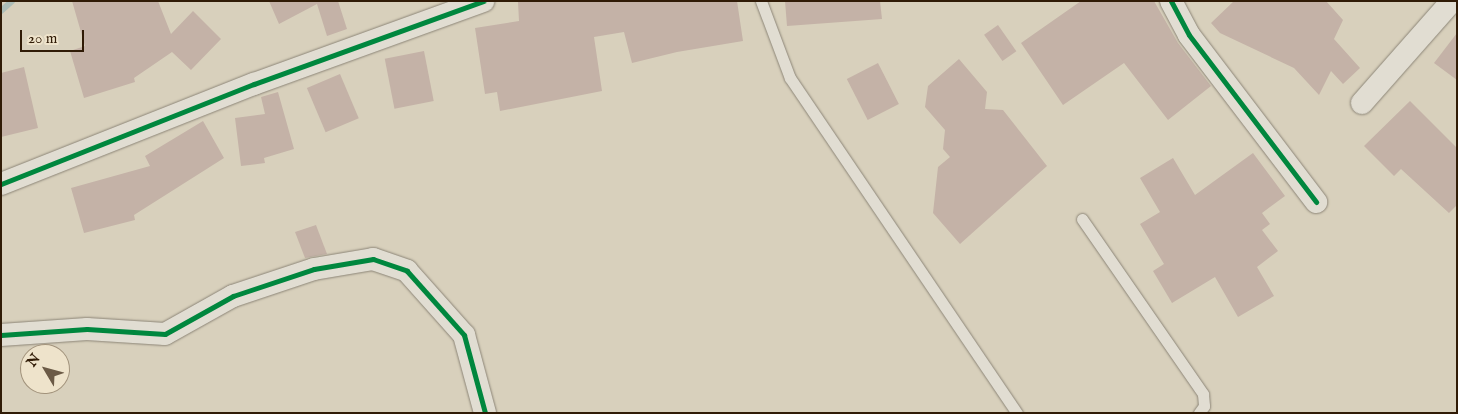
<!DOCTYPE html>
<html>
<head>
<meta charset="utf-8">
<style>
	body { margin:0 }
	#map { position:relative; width:1458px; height:414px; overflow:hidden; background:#d8d0bc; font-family:"IM FELL English",serif }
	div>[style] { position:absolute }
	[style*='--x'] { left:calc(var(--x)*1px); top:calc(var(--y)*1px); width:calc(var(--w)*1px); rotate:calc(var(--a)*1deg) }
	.stream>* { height:6px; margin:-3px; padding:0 3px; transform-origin:3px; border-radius:3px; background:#adbeb8 }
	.building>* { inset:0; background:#c4b2a7; transform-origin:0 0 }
	.roads { filter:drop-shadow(0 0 1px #8c8577) drop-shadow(0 0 1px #8c8577) }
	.lane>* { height:11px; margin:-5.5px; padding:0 5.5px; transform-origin:5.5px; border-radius:5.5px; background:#e1ddd2 }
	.street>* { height:22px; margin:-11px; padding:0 11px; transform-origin:11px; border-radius:11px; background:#e1ddd2 }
	.cycleway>* { height:5px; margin:-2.5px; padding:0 2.5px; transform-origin:2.5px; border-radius:2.5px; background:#00873e }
	span { translate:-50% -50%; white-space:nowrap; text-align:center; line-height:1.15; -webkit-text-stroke:4px #eee3cb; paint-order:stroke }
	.frame { position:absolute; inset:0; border:2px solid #301b06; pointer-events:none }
	.north { position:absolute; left:20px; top:344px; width:50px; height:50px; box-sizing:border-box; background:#eee3cb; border:1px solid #a2937c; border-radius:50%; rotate:307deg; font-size:14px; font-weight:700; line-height:20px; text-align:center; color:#301b06 }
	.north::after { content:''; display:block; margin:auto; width:18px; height:22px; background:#6b5a46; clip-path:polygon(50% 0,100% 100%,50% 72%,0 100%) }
	.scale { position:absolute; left:20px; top:30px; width:64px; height:22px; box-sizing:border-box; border:2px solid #301b06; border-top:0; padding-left:6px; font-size:15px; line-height:18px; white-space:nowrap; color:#301b06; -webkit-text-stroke:4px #eee3cb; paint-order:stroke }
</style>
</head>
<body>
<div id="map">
	<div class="stream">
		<div style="--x:1;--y:11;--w:15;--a:-42"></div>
	</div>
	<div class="building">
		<div style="clip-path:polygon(72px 1px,158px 1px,171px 34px,193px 11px,221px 39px,191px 70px,172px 52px,134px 78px,135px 82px,84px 98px,70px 51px,85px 46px)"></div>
		<div style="clip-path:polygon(269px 1px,338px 1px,347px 29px,327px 36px,317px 4px,279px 24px)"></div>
		<div style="clip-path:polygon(737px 1px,743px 41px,677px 52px,632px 63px,624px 32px,594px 37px,602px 91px,500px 111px,497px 92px,485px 94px,475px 28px,519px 21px,518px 2px)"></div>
		<div style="clip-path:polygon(785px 1px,880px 1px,882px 19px,787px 26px)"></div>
		<div style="clip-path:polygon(1081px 1px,1154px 1px,1178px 43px,1211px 86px,1168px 120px,1124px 63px,1063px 105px,1021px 43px)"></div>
		<div style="clip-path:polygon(1234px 1px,1326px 1px,1343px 20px,1334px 39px,1360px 68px,1343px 84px,1331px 71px,1319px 95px,1294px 68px,1220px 33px,1211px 23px)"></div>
		<div style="left:998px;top:25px;width:32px;height:17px;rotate:55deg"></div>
		<div style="clip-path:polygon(1457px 33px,1457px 80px,1434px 63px)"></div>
		<div style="left:424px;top:51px;width:51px;height:40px;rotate:79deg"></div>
		<div style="clip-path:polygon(959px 59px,987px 92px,985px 109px,1003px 110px,1047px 166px,960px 244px,933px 213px,938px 167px,950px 157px,943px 149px,945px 130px,925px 107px,928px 86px)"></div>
		<div style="left:878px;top:63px;width:46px;height:35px;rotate:63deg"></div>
		<div style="clip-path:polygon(24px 67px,38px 128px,1px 137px,1px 73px)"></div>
		<div style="left:340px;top:74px;width:48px;height:36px;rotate:67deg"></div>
		<div style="clip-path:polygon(278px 92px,294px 149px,264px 158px,265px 163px,241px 166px,235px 118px,265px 114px,261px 97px)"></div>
		<div style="clip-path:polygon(1410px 101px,1457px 148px,1457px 205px,1449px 213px,1401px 169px,1394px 176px,1364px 146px)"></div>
		<div style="clip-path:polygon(203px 121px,224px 158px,134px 215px,135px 220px,84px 233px,71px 188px,150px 166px,145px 156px)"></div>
		<div style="clip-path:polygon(1253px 153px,1285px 196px,1262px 213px,1270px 224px,1262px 230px,1278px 251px,1257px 267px,1274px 296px,1238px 317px,1215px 277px,1172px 303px,1153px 271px,1164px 264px,1140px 224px,1160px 212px,1140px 178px,1173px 158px,1195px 195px)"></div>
		<div style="clip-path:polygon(316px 225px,327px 254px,305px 258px,295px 232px)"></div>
	</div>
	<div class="roads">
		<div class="lane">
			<div style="--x:761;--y:1;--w:82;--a:69.4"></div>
			<div style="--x:790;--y:78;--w:405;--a:55.9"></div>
			<div style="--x:1082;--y:219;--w:213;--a:55.3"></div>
			<div style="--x:1203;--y:394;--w:12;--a:85"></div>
			<div style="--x:1204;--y:406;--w:9;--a:126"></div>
		</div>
		<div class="street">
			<div style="--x:1171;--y:1;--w:38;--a:62"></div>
			<div style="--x:1189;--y:35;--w:210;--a:52.7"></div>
			<div style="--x:1362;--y:103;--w:136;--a:-48.6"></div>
			<div style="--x:1;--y:184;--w:272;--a:-21.6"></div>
			<div style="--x:254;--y:84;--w:244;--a:-19.9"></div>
			<div style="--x:1;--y:335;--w:86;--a:-4"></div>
			<div style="--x:87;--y:329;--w:78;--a:3.7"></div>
			<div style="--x:165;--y:334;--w:78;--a:-29.2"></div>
			<div style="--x:233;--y:296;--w:85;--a:-18.4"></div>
			<div style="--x:314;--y:269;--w:60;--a:-9.6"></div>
			<div style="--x:373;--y:259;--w:36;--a:19"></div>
			<div style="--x:407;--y:271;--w:86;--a:48.3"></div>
			<div style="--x:464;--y:335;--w:81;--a:74.9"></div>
		</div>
	</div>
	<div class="cycleway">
		<div style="--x:1171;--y:1;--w:38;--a:62"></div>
		<div style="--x:1189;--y:35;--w:210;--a:52.7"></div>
		<div style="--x:1;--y:184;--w:272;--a:-21.6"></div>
		<div style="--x:254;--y:84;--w:244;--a:-19.9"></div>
		<div style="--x:1;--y:335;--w:86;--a:-4"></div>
		<div style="--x:87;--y:329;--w:78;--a:3.7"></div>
		<div style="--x:165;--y:334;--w:78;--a:-29.2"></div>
		<div style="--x:233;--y:296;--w:85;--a:-18.4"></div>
		<div style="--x:314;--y:269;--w:60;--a:-9.6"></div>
		<div style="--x:373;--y:259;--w:36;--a:19"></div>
		<div style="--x:407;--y:271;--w:86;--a:48.3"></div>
		<div style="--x:464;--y:335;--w:81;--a:74.9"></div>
	</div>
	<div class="frame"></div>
	<div class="north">N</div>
	<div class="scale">20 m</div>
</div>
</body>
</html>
